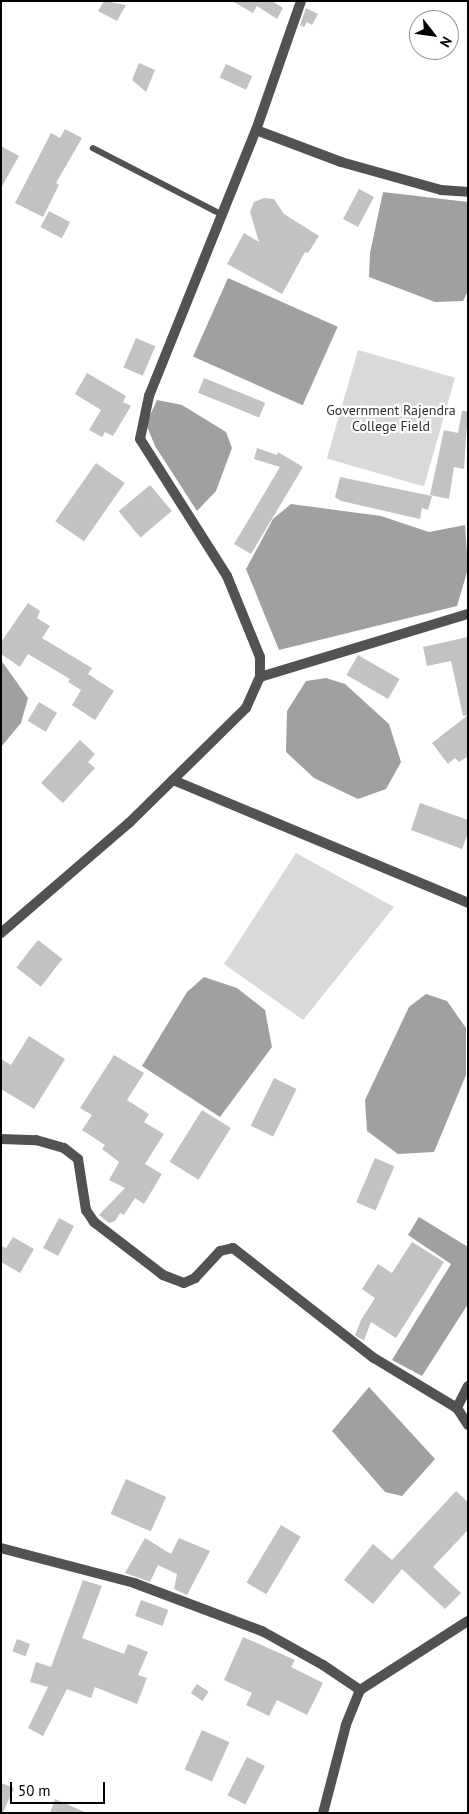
<!DOCTYPE html>
<html>
<head>
<meta charset="utf-8">
<style>
	body { margin:0 }
	#map { position:relative; width:469px; height:1814px; overflow:hidden; background:#fff; font-family:"PT Sans",sans-serif }
	div>[style] { position:absolute }
	[style*='--x'] { left:calc(var(--x)*1px); top:calc(var(--y)*1px); width:calc(var(--w)*1px); rotate:calc(var(--a)*1deg) }
	.green>* { inset:0; background:#d9d9d9; transform-origin:0 0 }
	.water>* { inset:0; background:#a0a0a0; transform-origin:0 0 }
	.building>* { inset:0; background:#c2c2c2; transform-origin:0 0 }
	.service>* { height:5.5px; margin:-2.75px; padding:0 2.75px; transform-origin:2.75px; border-radius:2.75px; background:#525252 }
	.minor>* { height:10px; margin:-5px; padding:0 5px; transform-origin:5px; border-radius:5px; background:#525252 }
	span { translate:-50% -50%; white-space:nowrap; text-align:center; line-height:1.15; -webkit-text-stroke:4.5px #fff; paint-order:stroke }
	.park-label { font-size:14px; color:#303030 }
	.frame { position:absolute; inset:0; border:2px solid #000; pointer-events:none }
	.north { position:absolute; left:409px; top:10px; width:50px; height:50px; box-sizing:border-box; background:#fff; border:1px solid #999; border-radius:50%; rotate:120deg; font-size:14px; font-weight:700; line-height:20px; text-align:center; color:#000 }
	.north::after { content:''; display:block; margin:auto; width:18px; height:22px; background:#000; clip-path:polygon(50% 0,100% 100%,50% 72%,0 100%) }
	.scale { position:absolute; left:10px; top:1782px; width:95px; height:22px; box-sizing:border-box; border:2px solid #000; border-top:0; padding-left:6px; font-size:15px; line-height:18px; white-space:nowrap; color:#000; -webkit-text-stroke:4px #fff; paint-order:stroke }
</style>
</head>
<body>
<div id="map">
	<div class="green">
		<div style="left:358px;top:350px;width:101px;height:113px;rotate:16deg"></div>
		<div style="clip-path:polygon(296px 853px,394px 907px,303px 1020px,224px 964px)"></div>
	</div>
	<div class="water">
		<div style="clip-path:polygon(383px 192px,468px 202px,468px 291px,463px 301px,435px 302px,369px 277px,370px 253px)"></div>
		<div style="left:228px;top:278px;width:120px;height:86px;rotate:24deg"></div>
		<div style="clip-path:polygon(157px 400px,182px 405px,226px 432px,232px 448px,216px 491px,197px 511px,155px 446px,146px 424px)"></div>
		<div style="clip-path:polygon(291px 504px,381px 516px,429px 532px,465px 525px,468px 569px,457px 606px,279px 650px,246px 569px,273px 519px)"></div>
		<div style="clip-path:polygon(1px 660px,28px 698px,21px 723px,1px 747px)"></div>
		<div style="clip-path:polygon(326px 678px,345px 684px,389px 724px,401px 762px,386px 789px,358px 799px,314px 778px,286px 752px,287px 711px,306px 681px)"></div>
		<div style="clip-path:polygon(204px 977px,237px 988px,265px 1010px,272px 1047px,220px 1117px,142px 1066px,187px 992px)"></div>
		<div style="clip-path:polygon(426px 994px,447px 1001px,466px 1028px,466px 1075px,434px 1152px,398px 1154px,367px 1131px,365px 1100px,409px 1007px)"></div>
		<div style="clip-path:polygon(419px 1217px,468px 1247px,468px 1304px,422px 1376px,392px 1360px,451px 1264px,408px 1235px)"></div>
		<div style="clip-path:polygon(369px 1387px,435px 1459px,402px 1496px,385px 1492px,332px 1431px)"></div>
	</div>
	<div class="building">
		<div style="clip-path:polygon(104px 1px,126px 5px,117px 21px,98px 11px)"></div>
		<div style="clip-path:polygon(232px 1px,272px 1px,283px 8px,277px 19px,257px 6px,253px 13px)"></div>
		<div style="clip-path:polygon(306px 8px,318px 14px,312px 25px,307px 22px,304px 27px,300px 25px)"></div>
		<div style="clip-path:polygon(139px 63px,155px 70px,146px 92px,132px 80px)"></div>
		<div style="left:226px;top:64px;width:29px;height:15px;rotate:25deg"></div>
		<div style="clip-path:polygon(65px 129px,82px 138px,56px 183px,59px 185px,43px 217px,15px 203px,51px 133px,60px 138px)"></div>
		<div style="clip-path:polygon(1px 146px,19px 156px,1px 188px)"></div>
		<div style="left:359px;top:189px;width:17px;height:34px;rotate:28deg"></div>
		<div style="clip-path:polygon(264px 198px,274px 199px,284px 214px,319px 236px,308px 253px,305px 252px,282px 294px,227px 264px,244px 233px,259px 242px,250px 212px,254px 202px)"></div>
		<div style="left:49px;top:211px;width:24px;height:18px;rotate:28deg"></div>
		<div style="left:136px;top:338px;width:21px;height:32px;rotate:23deg"></div>
		<div style="clip-path:polygon(87px 373px,126px 396px,123px 402px,131px 406px,113px 436px,105px 432px,102px 437px,89px 430px,101px 410px,75px 394px)"></div>
		<div style="left:204px;top:378px;width:66px;height:16px;rotate:22deg"></div>
		<div style="clip-path:polygon(462px 411px,468px 411px,464px 469px,454px 467px,449px 499px,430px 495px,444px 430px,458px 433px)"></div>
		<div style="clip-path:polygon(257px 448px,277px 455px,278px 452px,303px 467px,251px 554px,234px 544px,280px 467px,254px 459px)"></div>
		<div style="left:96px;top:463px;width:35px;height:71px;rotate:35deg"></div>
		<div style="clip-path:polygon(340px 477px,432px 496px,428px 510px,422px 508px,420px 519px,341px 501px,335px 497px)"></div>
		<div style="left:150px;top:485px;width:34px;height:41px;rotate:50deg"></div>
		<div style="clip-path:polygon(28px 603px,40px 611px,37px 618px,50px 626px,42px 638px,92px 668px,88px 674px,114px 691px,95px 720px,72px 705px,81px 690px,68px 682px,70px 679px,28px 654px,20px 667px,1px 654px,1px 642px)"></div>
		<div style="clip-path:polygon(468px 637px,468px 756px,459px 762px,455px 758px,448px 764px,432px 743px,468px 715px,463px 716px,451px 661px,427px 666px,423px 647px)"></div>
		<div style="left:358px;top:655px;width:48px;height:23px;rotate:30deg"></div>
		<div style="left:39px;top:702px;width:21px;height:22px;rotate:31deg"></div>
		<div style="clip-path:polygon(80px 740px,95px 754px,88px 762px,95px 768px,63px 803px,41px 783px)"></div>
		<div style="clip-path:polygon(420px 803px,468px 820px,468px 833px,462px 849px,411px 830px)"></div>
		<div style="left:38px;top:940px;width:31px;height:35px;rotate:38deg"></div>
		<div style="clip-path:polygon(29px 1036px,65px 1059px,34px 1109px,1px 1089px,1px 1059px,11px 1065px)"></div>
		<div style="clip-path:polygon(114px 1055px,144px 1073px,127px 1100px,149px 1114px,144px 1122px,164px 1134px,145px 1164px,162px 1174px,144px 1204px,135px 1198px,124px 1215px,120px 1213px,115px 1221px,109px 1223px,99px 1215px,125px 1188px,109px 1180px,119px 1162px,102px 1149px,105px 1145px,82px 1130px,92px 1115px,80px 1108px)"></div>
		<div style="left:274px;top:1078px;width:25px;height:53px;rotate:26deg"></div>
		<div style="left:202px;top:1110px;width:34px;height:61px;rotate:32deg"></div>
		<div style="left:375px;top:1158px;width:21px;height:48px;rotate:23deg"></div>
		<div style="left:59px;top:1218px;width:17px;height:34px;rotate:28deg"></div>
		<div style="clip-path:polygon(13px 1237px,34px 1249px,20px 1273px,1px 1262px,1px 1246px,6px 1248px)"></div>
		<div style="clip-path:polygon(412px 1242px,444px 1262px,396px 1338px,371px 1322px,364px 1340px,359px 1338px,355px 1335px,361px 1320px,375px 1298px,362px 1289px,378px 1264px,392px 1273px)"></div>
		<div style="left:126px;top:1479px;width:44px;height:38px;rotate:24deg"></div>
		<div style="clip-path:polygon(456px 1491px,468px 1502px,468px 1530px,433px 1567px,461px 1593px,445px 1609px,402px 1569px,373px 1604px,344px 1580px,373px 1544px,392px 1560px)"></div>
		<div style="left:281px;top:1525px;width:23px;height:67px;rotate:31deg"></div>
		<div style="clip-path:polygon(145px 1538px,171px 1554px,179px 1538px,210px 1551px,187px 1595px,174px 1589px,177px 1574px,158px 1565px,150px 1582px,125px 1573px)"></div>
		<div style="clip-path:polygon(83px 1580px,102px 1586px,82px 1638px,124px 1654px,128px 1644px,148px 1652px,138px 1675px,147px 1678px,137px 1704px,95px 1687px,91px 1698px,67px 1689px,43px 1736px,28px 1728px,48px 1687px,30px 1682px,36px 1662px,51px 1667px)"></div>
		<div style="left:141px;top:1600px;width:29px;height:17px;rotate:20deg"></div>
		<div style="clip-path:polygon(243px 1637px,295px 1660px,291px 1667px,323px 1683px,307px 1715px,277px 1700px,269px 1716px,246px 1705px,252px 1693px,224px 1680px)"></div>
		<div style="left:17px;top:1639px;width:14px;height:13px;rotate:21deg"></div>
		<div style="left:197px;top:1684px;width:14px;height:11px;rotate:34deg"></div>
		<div style="left:202px;top:1730px;width:30px;height:43px;rotate:24deg"></div>
		<div style="left:247px;top:1757px;width:20px;height:43px;rotate:27deg"></div>
		<div style="clip-path:polygon(1px 1783px,14px 1788px,3px 1813px,1px 1813px)"></div>
		<div style="clip-path:polygon(55px 1799px,87px 1813px,50px 1813px)"></div>
	</div>
	<div class="service">
		<div style="--x:93;--y:148;--w:144;--a:27.3"></div>
	</div>
	<div class="minor">
		<div style="--x:301;--y:1;--w:137;--a:109.2"></div>
		<div style="--x:256;--y:130;--w:91;--a:20.6"></div>
		<div style="--x:341;--y:162;--w:104;--a:15.6"></div>
		<div style="--x:441;--y:190;--w:27;--a:4"></div>
		<div style="--x:260;--y:677;--w:217;--a:-16.9"></div>
		<div style="--x:173;--y:780;--w:320;--a:22.6"></div>
		<div style="--x:1;--y:933;--w:169;--a:-40.7"></div>
		<div style="--x:129;--y:823;--w:164;--a:-44.5"></div>
		<div style="--x:246;--y:708;--w:34;--a:-66"></div>
		<div style="--x:260;--y:677;--w:20;--a:-90"></div>
		<div style="--x:260;--y:657;--w:87;--a:-112.2"></div>
		<div style="--x:227;--y:576;--w:162;--a:-122.4"></div>
		<div style="--x:140;--y:439;--w:44;--a:-78.2"></div>
		<div style="--x:149;--y:396;--w:287;--a:-68.1"></div>
		<div style="--x:1;--y:1139;--w:35;--a:2"></div>
		<div style="--x:36;--y:1140;--w:29;--a:16"></div>
		<div style="--x:64;--y:1148;--w:18;--a:38"></div>
		<div style="--x:78;--y:1159;--w:52;--a:81.1"></div>
		<div style="--x:86;--y:1210;--w:14;--a:56"></div>
		<div style="--x:94;--y:1222;--w:87;--a:37.5"></div>
		<div style="--x:163;--y:1275;--w:22;--a:21"></div>
		<div style="--x:184;--y:1283;--w:12;--a:-24"></div>
		<div style="--x:195;--y:1278;--w:37;--a:-47"></div>
		<div style="--x:220;--y:1251;--w:13;--a:-13"></div>
		<div style="--x:233;--y:1248;--w:179;--a:38"></div>
		<div style="--x:374;--y:1358;--w:97;--a:31.1"></div>
		<div style="--x:468;--y:1386;--w:25;--a:117"></div>
		<div style="--x:457;--y:1408;--w:20;--a:57"></div>
		<div style="--x:1;--y:1548;--w:138;--a:14.7"></div>
		<div style="--x:134;--y:1583;--w:137;--a:20.6"></div>
		<div style="--x:262;--y:1631;--w:70;--a:29.1"></div>
		<div style="--x:323;--y:1665;--w:45;--a:34"></div>
		<div style="--x:360;--y:1690;--w:38;--a:112"></div>
		<div style="--x:346;--y:1725;--w:91;--a:104.6"></div>
		<div style="--x:360;--y:1690;--w:128;--a:-32.6"></div>
	</div>
	<div class="park-label">
		<span style="left:391px;top:418px">Government Rajendra<br>College Field</span>
	</div>
	<div class="frame"></div>
	<div class="north">N</div>
	<div class="scale">50 m</div>
</div>
</body>
</html>
